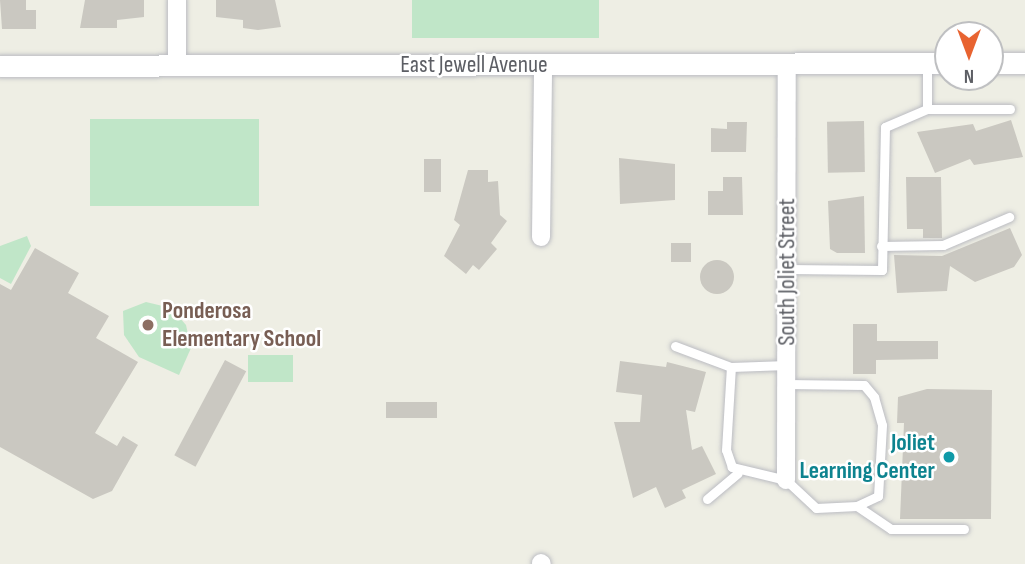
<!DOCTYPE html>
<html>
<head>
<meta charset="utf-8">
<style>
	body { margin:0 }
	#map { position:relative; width:1025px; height:564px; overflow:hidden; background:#eeeee4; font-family:"Sofia Sans Condensed",sans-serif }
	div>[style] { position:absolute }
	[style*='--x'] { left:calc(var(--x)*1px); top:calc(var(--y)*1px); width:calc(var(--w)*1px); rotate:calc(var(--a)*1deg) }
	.green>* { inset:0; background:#c0e6c8; transform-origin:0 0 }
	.building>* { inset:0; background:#cac8c1; transform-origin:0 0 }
	.round { border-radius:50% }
	.roads { filter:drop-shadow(0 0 2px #bbbcc2) drop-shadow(0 0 2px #bbbcc2) }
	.service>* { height:9px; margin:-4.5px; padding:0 4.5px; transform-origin:4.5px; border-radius:4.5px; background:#fff }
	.minor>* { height:18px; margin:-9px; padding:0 9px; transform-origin:9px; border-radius:9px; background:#fff }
	.tertiary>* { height:21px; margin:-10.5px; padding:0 10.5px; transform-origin:10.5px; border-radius:10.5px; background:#fff }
	.dots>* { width:19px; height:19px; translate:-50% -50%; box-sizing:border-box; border:4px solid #fff; border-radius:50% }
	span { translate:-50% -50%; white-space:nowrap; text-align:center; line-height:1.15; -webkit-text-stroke:5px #fff; paint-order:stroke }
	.street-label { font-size:24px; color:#5c5e64 }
	.education-label { font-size:24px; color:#785e54; font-weight:700 }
	.left { translate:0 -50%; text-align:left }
	.culture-label { font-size:24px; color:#0d838f; font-weight:700 }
	.right { translate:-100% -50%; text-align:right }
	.north { position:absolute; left:934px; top:21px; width:70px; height:70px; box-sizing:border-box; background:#fff; border:2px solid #bebfc1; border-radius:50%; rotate:180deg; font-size:19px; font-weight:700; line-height:28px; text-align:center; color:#5c5e64 }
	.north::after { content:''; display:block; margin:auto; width:24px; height:32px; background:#e86330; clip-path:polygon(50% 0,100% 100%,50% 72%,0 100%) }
</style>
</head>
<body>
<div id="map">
	<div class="green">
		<div style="left:412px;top:0;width:187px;height:38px"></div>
		<div style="left:90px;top:119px;width:169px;height:87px"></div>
		<div style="clip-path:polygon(27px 236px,31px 246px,11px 284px,0 278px,0 246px)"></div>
		<div style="clip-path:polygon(146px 302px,171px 308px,186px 325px,191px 348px,179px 375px,139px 357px,124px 335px,123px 311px)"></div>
		<div style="left:248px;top:355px;width:45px;height:27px"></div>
	</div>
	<div class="building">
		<div style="clip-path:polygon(0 0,26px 0,26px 10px,36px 10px,36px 29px,2px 29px)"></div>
		<div style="clip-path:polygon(85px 0,144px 0,144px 17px,117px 20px,117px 28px,80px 28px)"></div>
		<div style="clip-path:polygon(216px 0,275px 0,281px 27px,258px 30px,243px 28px,243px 20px,216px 17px)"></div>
		<div style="clip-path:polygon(1011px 120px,1023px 157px,974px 165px,970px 159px,935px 173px,917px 132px,973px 124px,976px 131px)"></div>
		<div style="left:864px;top:121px;width:51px;height:37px;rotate:89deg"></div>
		<div style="clip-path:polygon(727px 122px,747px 122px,746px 152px,711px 152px,711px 128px,727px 129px)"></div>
		<div style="clip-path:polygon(619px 158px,675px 164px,675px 200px,620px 204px)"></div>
		<div style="left:424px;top:159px;width:17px;height:33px"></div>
		<div style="clip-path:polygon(468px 170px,488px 170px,488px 182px,498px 181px,500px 215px,507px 221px,491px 243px,497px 249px,479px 270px,473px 265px,466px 274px,444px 256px,460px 225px,454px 220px)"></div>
		<div style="clip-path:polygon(723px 177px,742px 177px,743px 215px,708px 215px,708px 191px,723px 191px)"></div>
		<div style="clip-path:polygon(906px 177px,941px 177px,942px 238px,923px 238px,923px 229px,907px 229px)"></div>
		<div style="clip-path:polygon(864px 196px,865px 253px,837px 253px,830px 249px,828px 201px)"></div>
		<div style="clip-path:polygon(1010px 228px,1022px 255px,1014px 267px,975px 282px,950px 266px,947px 291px,897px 293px,894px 255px,942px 256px)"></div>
		<div style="left:671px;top:243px;width:20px;height:19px"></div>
		<div style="clip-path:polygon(35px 248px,79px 273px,68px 293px,109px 316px,96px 338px,138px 362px,95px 433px,117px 446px,123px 436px,138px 445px,112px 491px,93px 499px,0 447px,0 284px,11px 290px)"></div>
		<div class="round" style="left:700px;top:260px;width:34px;height:34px"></div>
		<div style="clip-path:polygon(853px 324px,877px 324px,877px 341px,938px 341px,938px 359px,876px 360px,876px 374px,853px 374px)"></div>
		<div style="left:225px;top:360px;width:24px;height:108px;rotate:28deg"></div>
		<div style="clip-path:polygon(620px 361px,666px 367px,667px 362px,706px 372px,695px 412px,686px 410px,692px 450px,702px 446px,716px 474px,682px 490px,686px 498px,665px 508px,656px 487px,633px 498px,614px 422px,640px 422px,642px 395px,616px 392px)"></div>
		<div style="clip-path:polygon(927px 389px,992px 390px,991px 519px,900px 519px,904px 423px,897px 423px,898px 397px)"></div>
		<div style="left:386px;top:402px;width:51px;height:16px"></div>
	</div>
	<div class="roads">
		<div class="service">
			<div style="--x:927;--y:63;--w:46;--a:90"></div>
			<div style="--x:927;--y:109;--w:83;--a:0"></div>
			<div style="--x:881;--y:246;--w:62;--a:-0.9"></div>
			<div style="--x:943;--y:245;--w:72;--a:-23"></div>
			<div style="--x:787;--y:269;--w:95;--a:0.6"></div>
			<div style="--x:882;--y:270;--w:143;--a:-88.8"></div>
			<div style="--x:885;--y:127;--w:46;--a:-23.2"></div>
			<div style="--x:675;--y:346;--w:60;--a:20.6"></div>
			<div style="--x:786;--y:384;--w:78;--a:0.7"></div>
			<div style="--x:864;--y:385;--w:16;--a:50"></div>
			<div style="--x:874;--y:397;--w:29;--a:74"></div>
			<div style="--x:882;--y:425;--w:71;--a:93.2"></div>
			<div style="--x:878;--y:496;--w:23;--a:155"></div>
			<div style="--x:857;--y:506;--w:41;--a:177.2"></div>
			<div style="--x:816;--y:508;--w:41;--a:-137"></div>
			<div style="--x:786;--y:480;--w:56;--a:-166.5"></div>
			<div style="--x:732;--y:467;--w:18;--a:-109"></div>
			<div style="--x:726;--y:450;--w:83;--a:-86.6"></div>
			<div style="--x:731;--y:367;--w:56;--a:-2"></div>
			<div style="--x:707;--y:499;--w:40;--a:-40"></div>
			<div style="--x:857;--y:506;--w:41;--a:34.1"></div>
			<div style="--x:891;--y:529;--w:73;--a:0"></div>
		</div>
		<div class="minor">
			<div style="--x:177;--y:66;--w:66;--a:-90"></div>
			<div style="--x:541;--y:237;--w:172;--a:-89.3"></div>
			<div style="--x:786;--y:480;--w:416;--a:-89.9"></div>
			<div style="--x:541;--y:563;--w:1;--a:45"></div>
		</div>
		<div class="tertiary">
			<div style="--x:990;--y:63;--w:35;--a:0"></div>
			<div style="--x:0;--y:66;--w:948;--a:-0.18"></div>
		</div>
	</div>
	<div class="dots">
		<div style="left:148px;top:325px;background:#8d6e63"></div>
		<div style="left:949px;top:457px;background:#0f9aa8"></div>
	</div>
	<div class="street-label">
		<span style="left:474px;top:65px">East Jewell Avenue</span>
		<span style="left:787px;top:272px;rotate:-90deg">South Joliet Street</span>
	</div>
	<div class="education-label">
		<span class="left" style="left:162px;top:325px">Ponderosa<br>Elementary School</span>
	</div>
	<div class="culture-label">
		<span class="right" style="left:935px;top:457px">Joliet<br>Learning Center</span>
	</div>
	<div class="north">N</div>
</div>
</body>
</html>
